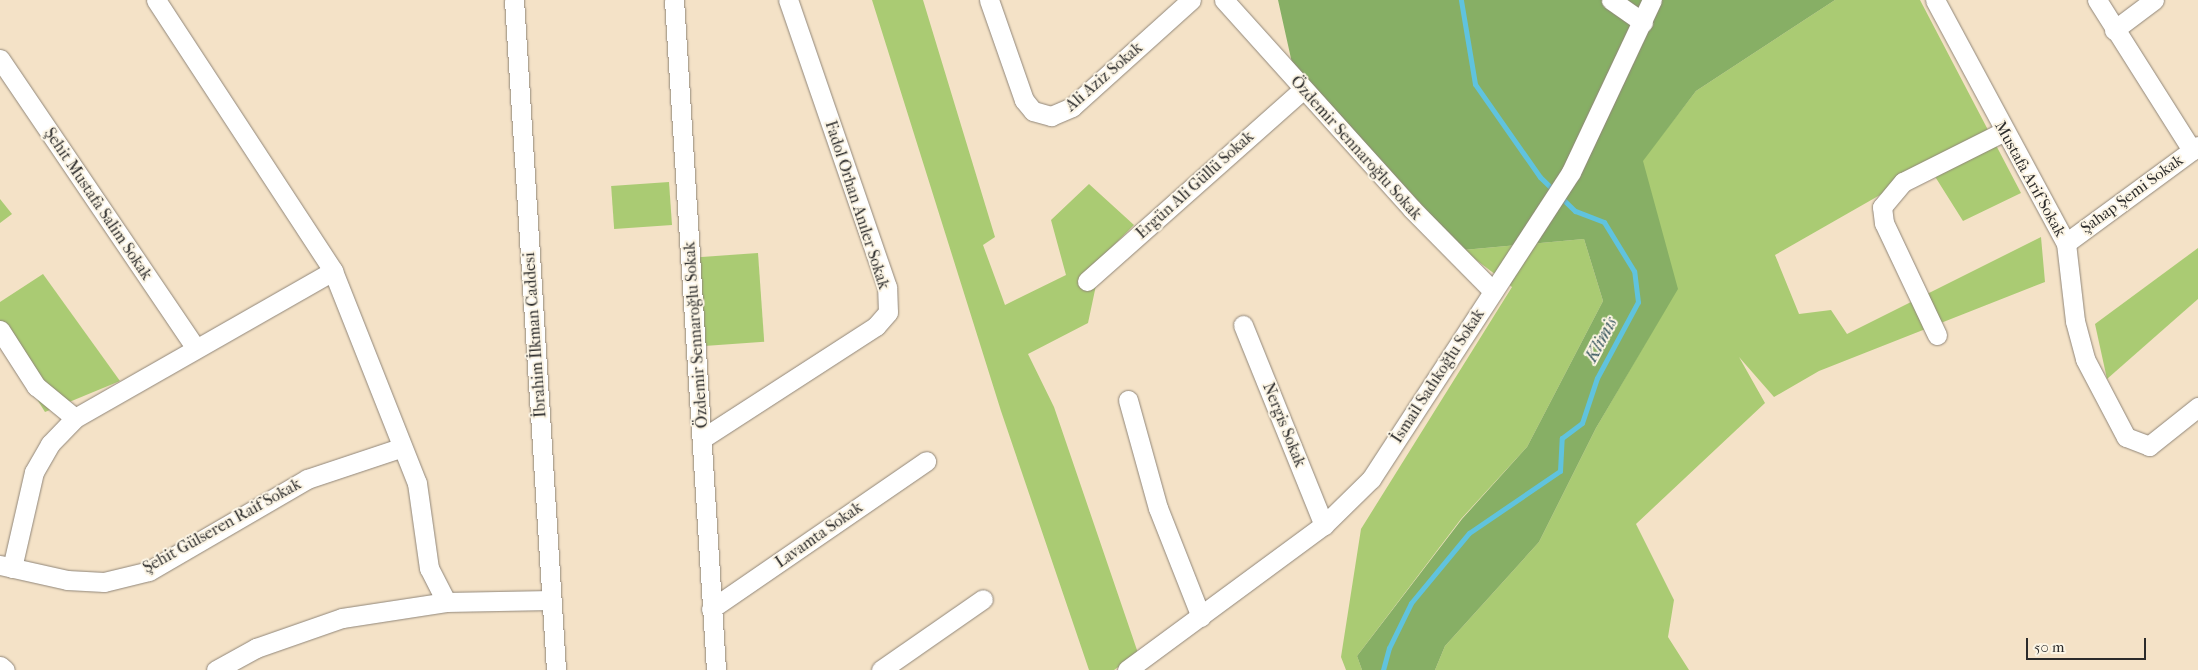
<!DOCTYPE html>
<html>
<head>
<meta charset="utf-8">
<style>
	body { margin:0 }
	#map { position:relative; width:2198px; height:670px; overflow:hidden; background:#f4e2c7; font-family:"IM FELL French Canon",serif }
	div>[style] { position:absolute }
	[style*='--x'] { left:calc(var(--x)*1px); top:calc(var(--y)*1px); width:calc(var(--w)*1px); rotate:calc(var(--a)*1deg) }
	.green>* { inset:0; background:#aacb73; transform-origin:0 0 }
	.forest>* { inset:0; background:#87af65 }
	.stream>* { height:5px; margin:-2.5px; padding:0 2.5px; transform-origin:2.5px; border-radius:2.5px; background:#60c3de }
	.roads { filter:drop-shadow(0 0 1px #908679) drop-shadow(0 0 1px #908679) }
	.minor>* { height:19px; margin:-9.5px; padding:0 9.5px; transform-origin:9.5px; border-radius:9.5px; background:#fff }
	span { translate:-50% -50%; white-space:nowrap; text-align:center; line-height:1.15; -webkit-text-stroke:4px #fcf5e5; paint-order:stroke }
	.street-label { font-size:16px; color:#2b2b2b }
	.water-label { font-size:18px; color:#3b5961; font-style:italic }
	.scale { position:absolute; left:2026px; top:638px; width:120px; height:22px; box-sizing:border-box; border:2px solid #2b2b2b; border-top:0; padding-left:6px; font-size:15px; line-height:18px; white-space:nowrap; color:#2b2b2b; -webkit-text-stroke:4px #fcf5e5; paint-order:stroke }
</style>
</head>
<body>
<div id="map">
	<div class="green">
		<div style="clip-path:polygon(872px 0,923px 0,995px 237px,983px 245px,1005px 305px,1066px 275px,1051px 220px,1089px 184px,1134px 225px,1102px 257px,1088px 323px,1028px 354px,1054px 407px,1138px 653px,1114px 670px,1089px 670px,1001px 411px)"></div>
		<div style="clip-path:polygon(1835px 0,1920px 0,2021px 193px,1963px 221px,1929px 167px,1775px 255px,1799px 314px,1831px 310px,1847px 334px,2041px 237px,2045px 282px,1819px 371px,1774px 397px,1739px 357px,1765px 403px,1636px 524px,1674px 600px,1668px 637px,1689px 670px,1435px 670px,1445px 646px,1539px 542px,1596px 428px,1677px 289px,1642px 161px,1696px 91px)"></div>
		<div style="left:669px;top:182px;width:43px;height:58px;rotate:86deg"></div>
		<div style="clip-path:polygon(0 199px,12px 214px,0 223px)"></div>
		<div style="clip-path:polygon(1584px 239px,1603px 301px,1527px 447px,1461px 519px,1357px 656px,1362px 670px,1346px 670px,1341px 657px,1361px 529px,1512px 287px,1463px 250px)"></div>
		<div style="clip-path:polygon(2198px 248px,2198px 299px,2107px 379px,2095px 324px)"></div>
		<div style="left:758px;top:253px;width:89px;height:60px;rotate:86deg"></div>
		<div style="clip-path:polygon(43px 274px,120px 381px,45px 412px,0 340px,0 302px)"></div>
	</div>
	<div class="forest">
		<div style="clip-path:polygon(1278px 0,1835px 0,1696px 91px,1643px 161px,1678px 289px,1596px 428px,1539px 542px,1445px 646px,1435px 670px,1362px 670px,1357px 656px,1462px 519px,1527px 447px,1603px 301px,1584px 239px,1463px 250px,1292px 63px)"></div>
	</div>
	<div class="stream">
		<div style="--x:1383;--y:670;--w:23;--a:-75"></div>
		<div style="--x:1389;--y:648;--w:50;--a:-63.9"></div>
		<div style="--x:1411;--y:603;--w:91;--a:-50.4"></div>
		<div style="--x:1469;--y:533;--w:110;--a:-34.3"></div>
		<div style="--x:1560;--y:471;--w:33;--a:-87"></div>
		<div style="--x:1562;--y:438;--w:25;--a:-37"></div>
		<div style="--x:1582;--y:423;--w:47;--a:-71.6"></div>
		<div style="--x:1597;--y:378;--w:86;--a:-61.7"></div>
		<div style="--x:1638;--y:302;--w:31;--a:-97"></div>
		<div style="--x:1634;--y:271;--w:57;--a:-121.5"></div>
		<div style="--x:1604;--y:222;--w:31;--a:-159"></div>
		<div style="--x:1575;--y:211;--w:49;--a:-135.8"></div>
		<div style="--x:1540;--y:177;--w:113;--a:-125"></div>
		<div style="--x:1475;--y:84;--w:85;--a:-99.5"></div>
	</div>
	<div class="roads">
		<div class="minor">
			<div style="--x:156;--y:0;--w:324;--a:56.8"></div>
			<div style="--x:333;--y:271;--w:228;--a:68.4"></div>
			<div style="--x:417;--y:483;--w:86;--a:82"></div>
			<div style="--x:429;--y:568;--w:38;--a:63"></div>
			<div style="--x:514;--y:0;--w:671;--a:86.41"></div>
			<div style="--x:674;--y:0;--w:671;--a:86.41"></div>
			<div style="--x:989;--y:0;--w:106;--a:70.7"></div>
			<div style="--x:1024;--y:100;--w:14;--a:51"></div>
			<div style="--x:1033;--y:111;--w:19;--a:16"></div>
			<div style="--x:1051;--y:116;--w:23;--a:-23"></div>
			<div style="--x:1072;--y:107;--w:160;--a:-42"></div>
			<div style="--x:1224;--y:0;--w:281;--a:48"></div>
			<div style="--x:1412;--y:209;--w:115;--a:45.4"></div>
			<div style="--x:1611;--y:0;--w:39;--a:35"></div>
			<div style="--x:1935;--y:0;--w:276;--a:61.7"></div>
			<div style="--x:2066;--y:243;--w:79;--a:83.4"></div>
			<div style="--x:2075;--y:321;--w:39;--a:75"></div>
			<div style="--x:2085;--y:359;--w:88;--a:62.3"></div>
			<div style="--x:2126;--y:437;--w:25;--a:21"></div>
			<div style="--x:2149;--y:446;--w:63;--a:-38.5"></div>
			<div style="--x:2097;--y:0;--w:178;--a:57.7"></div>
			<div style="--x:2114;--y:30;--w:50;--a:-36.9"></div>
			<div style="--x:0;--y:59;--w:349;--a:55.9"></div>
			<div style="--x:2066;--y:243;--w:164;--a:-36.3"></div>
			<div style="--x:1087;--y:281;--w:288;--a:-41.6"></div>
			<div style="--x:1243;--y:325;--w:216;--a:68"></div>
			<div style="--x:0;--y:330;--w:67;--a:57.3"></div>
			<div style="--x:36;--y:386;--w:50;--a:39.4"></div>
			<div style="--x:1937;--y:335;--w:124;--a:-115.3"></div>
			<div style="--x:1884;--y:223;--w:16;--a:-97"></div>
			<div style="--x:1882;--y:207;--w:33;--a:-50"></div>
			<div style="--x:1903;--y:182;--w:112;--a:-26.6"></div>
			<div style="--x:1128;--y:400;--w:112;--a:74.5"></div>
			<div style="--x:1158;--y:508;--w:117;--a:68.5"></div>
			<div style="--x:703;--y:438;--w:206;--a:-32.9"></div>
			<div style="--x:876;--y:326;--w:18;--a:-49"></div>
			<div style="--x:888;--y:312;--w:25;--a:-92"></div>
			<div style="--x:887;--y:287;--w:304;--a:-109"></div>
			<div style="--x:0;--y:565;--w:69;--a:12.6"></div>
			<div style="--x:67;--y:580;--w:37;--a:3"></div>
			<div style="--x:104;--y:582;--w:46;--a:-13.7"></div>
			<div style="--x:149;--y:571;--w:183;--a:-30.2"></div>
			<div style="--x:307;--y:479;--w:98;--a:-18.4"></div>
			<div style="--x:12;--y:568;--w:98;--a:-77.1"></div>
			<div style="--x:34;--y:472;--w:32;--a:-60"></div>
			<div style="--x:50;--y:444;--w:36;--a:-46"></div>
			<div style="--x:75;--y:418;--w:297;--a:-29.7"></div>
			<div style="--x:711;--y:609;--w:261;--a:-34.5"></div>
			<div style="--x:0;--y:666;--w:6;--a:39"></div>
			<div style="--x:216;--y:670;--w:46;--a:-28.8"></div>
			<div style="--x:256;--y:648;--w:91;--a:-19.2"></div>
			<div style="--x:342;--y:618;--w:105;--a:-8.7"></div>
			<div style="--x:446;--y:602;--w:105;--a:-1.1"></div>
			<div style="--x:881;--y:670;--w:124;--a:-34.8"></div>
			<div style="--x:1127;--y:670;--w:245;--a:-36.4"></div>
			<div style="--x:1324;--y:525;--w:66;--a:-44.4"></div>
			<div style="--x:1371;--y:479;--w:366;--a:-56.9"></div>
			<div style="--x:1571;--y:172;--w:190;--a:-64.8"></div>
		</div>
	</div>
	<div class="street-label">
		<span style="left:1104px;top:77px;rotate:-41deg">Ali Aziz Sokak</span>
		<span style="left:1356px;top:148px;rotate:48deg">Özdemir Sennaroğlu Sokak</span>
		<span style="left:2030px;top:179px;rotate:61deg">Mustafa Arif Sokak</span>
		<span style="left:1195px;top:185px;rotate:-42deg">Ergün Ali Güllü Sokak</span>
		<span style="left:2132px;top:194px;rotate:-36deg">Şahap Şemi Sokak</span>
		<span style="left:98px;top:204px;rotate:56deg">Şehit Mustafa Salim Sokak</span>
		<span style="left:857px;top:205px;rotate:72deg">Fadol Orhan Anıler Sokak</span>
		<span style="left:535px;top:335px;rotate:-94deg">İbrahim İlkman Caddesi</span>
		<span style="left:696px;top:335px;rotate:-94deg">Özdemir Sennaroğlu Sokak</span>
		<span style="left:1438px;top:376px;rotate:-57deg">İsmail Sadıkoğlu Sokak</span>
		<span style="left:1284px;top:425px;rotate:68deg">Nergis Sokak</span>
		<span style="left:222px;top:526px;rotate:-29deg">Şehit Gülseren Raif Sokak</span>
		<span style="left:819px;top:535px;rotate:-35deg">Lavamta Sokak</span>
	</div>
	<div class="water-label">
		<span style="left:1602px;top:340px;rotate:-62deg">Klimis</span>
	</div>
	<div class="scale">50 m</div>
</div>
</body>
</html>
